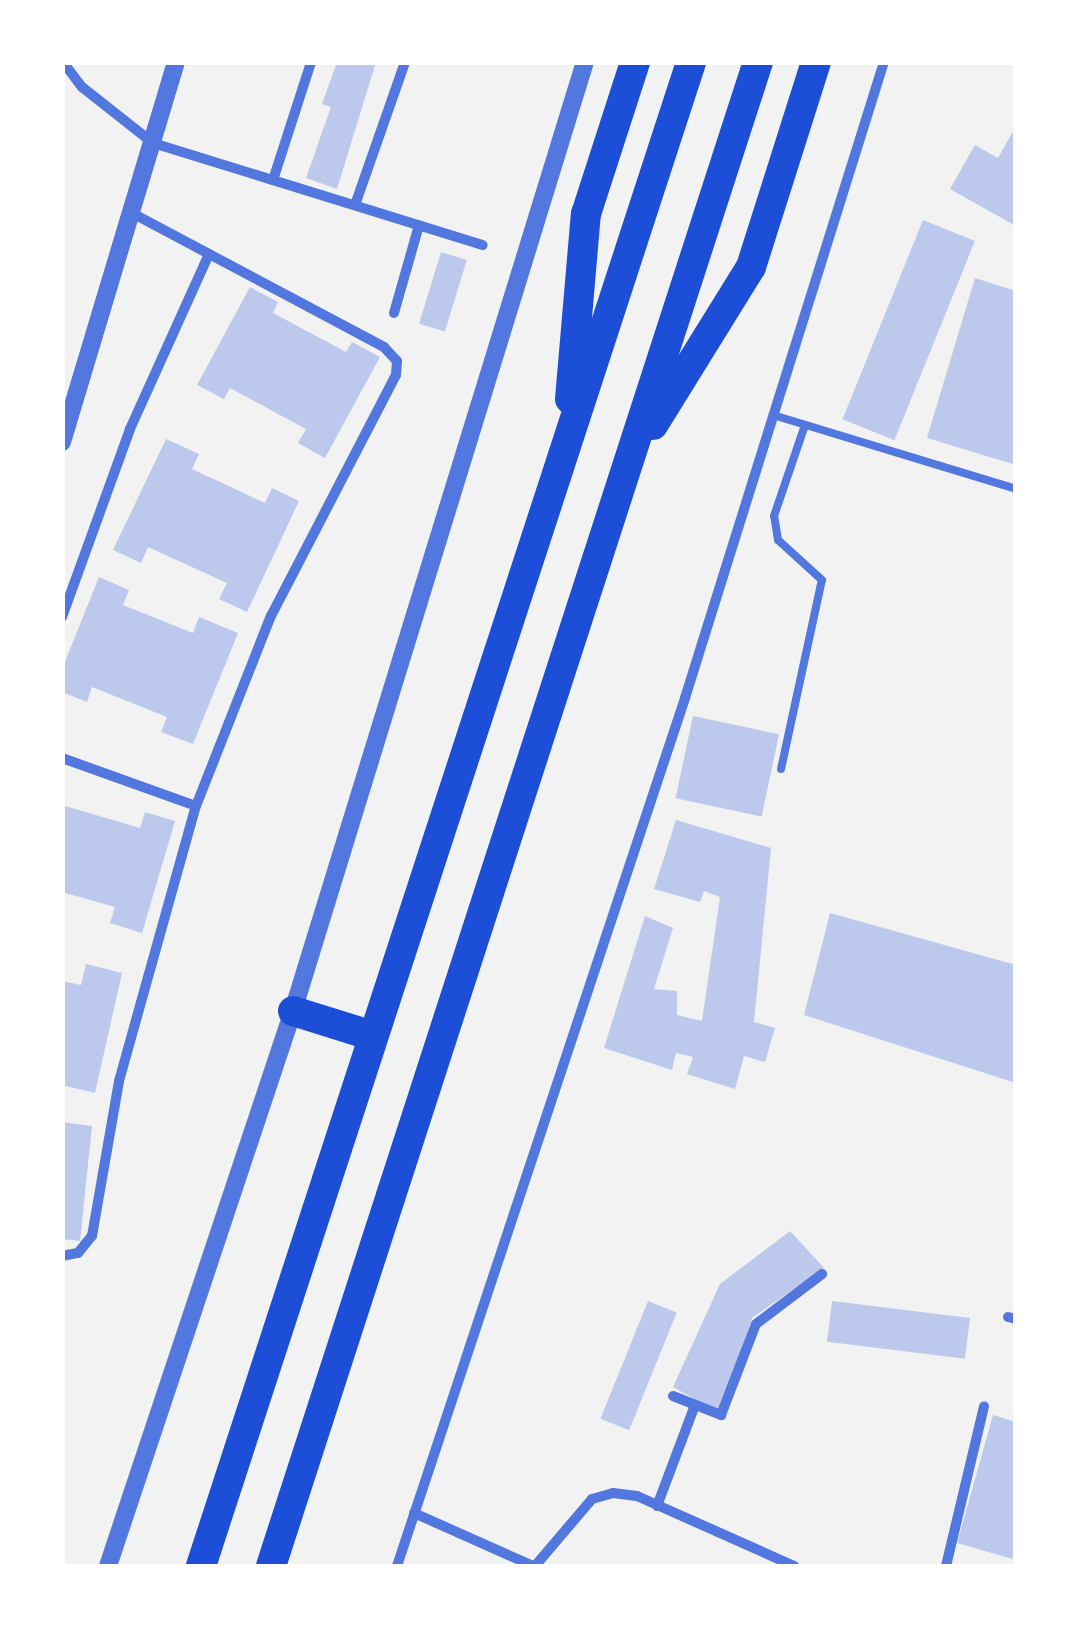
<!DOCTYPE html>
<html>
<head>
<meta charset="utf-8">
<style>
	body { margin:0 }
	#map { position:relative; width:1078px; height:1629px; overflow:hidden; background:#f2f2f2; font-family:"Golos Text",sans-serif }
	div>[style] { position:absolute }
	[style*='--x'] { left:calc(var(--x)*1px); top:calc(var(--y)*1px); width:calc(var(--w)*1px); rotate:calc(var(--a)*1deg) }
	.building>* { inset:0; background:#bdc9ec; transform-origin:0 0 }
	.service>* { height:8px; margin:-4px; padding:0 4px; transform-origin:4px; border-radius:4px; background:#5277de }
	.minor>* { height:10px; margin:-5px; padding:0 5px; transform-origin:5px; border-radius:5px; background:#5277de }
	.tertiary>* { height:18px; margin:-9px; padding:0 9px; transform-origin:9px; border-radius:9px; background:#5277de }
	.motorway>* { height:30px; margin:-15px; padding:0 15px; transform-origin:15px; border-radius:15px; background:#1d4ed8 }
	span { translate:-50% -50%; white-space:nowrap; text-align:center; line-height:1.15; -webkit-text-stroke:8px #fff; paint-order:stroke }
	.frame { position:absolute; inset:0; border:65px solid #fff; pointer-events:none }
</style>
</head>
<body>
<div id="map">
	<div class="building">
		<div style="clip-path:polygon(337px 62px,376px 62px,337px 189px,306px 178px,331px 107px,322px 104px)"></div>
		<div style="clip-path:polygon(1016px 126px,1016px 226px,950px 189px,975px 145px,998px 158px)"></div>
		<div style="left:923px;top:220px;width:56px;height:215px;rotate:22deg"></div>
		<div style="left:441px;top:252px;width:27px;height:75px;rotate:17deg"></div>
		<div style="clip-path:polygon(975px 278px,1016px 291px,1016px 465px,927px 438px)"></div>
		<div style="clip-path:polygon(250px 287px,278px 302px,273px 313px,346px 352px,352px 342px,380px 357px,325px 458px,298px 443px,306px 429px,230px 388px,224px 399px,197px 385px)"></div>
		<div style="clip-path:polygon(166px 439px,199px 454px,192px 469px,265px 503px,272px 488px,299px 501px,247px 612px,219px 599px,227px 583px,148px 547px,141px 563px,113px 550px)"></div>
		<div style="clip-path:polygon(99px 577px,129px 590px,123px 605px,193px 633px,199px 617px,238px 633px,193px 744px,161px 732px,167px 717px,92px 687px,87px 702px,62px 692px,62px 669px)"></div>
		<div style="left:693px;top:716px;width:88px;height:84px;rotate:12deg"></div>
		<div style="clip-path:polygon(62px 805px,140px 828px,145px 812px,175px 821px,142px 933px,110px 923px,115px 907px,62px 892px)"></div>
		<div style="clip-path:polygon(676px 820px,771px 848px,754px 1022px,775px 1028px,765px 1062px,744px 1056px,735px 1089px,687px 1074px,693px 1057px,676px 1053px,672px 1070px,604px 1048px,645px 916px,673px 928px,654px 989px,677px 991px,677px 1015px,702px 1021px,720px 897px,704px 891px,700px 902px,654px 889px)"></div>
		<div style="clip-path:polygon(830px 913px,1016px 965px,1016px 1083px,804px 1015px)"></div>
		<div style="clip-path:polygon(86px 964px,122px 973px,95px 1093px,62px 1085px,62px 981px,81px 985px)"></div>
		<div style="clip-path:polygon(62px 1122px,92px 1126px,80px 1241px,62px 1239px)"></div>
		<div style="clip-path:polygon(790px 1231px,824px 1268px,752px 1318px,719px 1413px,673px 1387px,720px 1284px)"></div>
		<div style="left:648px;top:1301px;width:31px;height:127px;rotate:22deg"></div>
		<div style="left:832px;top:1301px;width:139px;height:41px;rotate:7deg"></div>
		<div style="clip-path:polygon(993px 1415px,1016px 1422px,1016px 1560px,957px 1543px)"></div>
	</div>
	<div class="service">
		<div style="--x:773;--y:415;--w:254;--a:16.9"></div>
		<div style="--x:781;--y:769;--w:193;--a:-77.8"></div>
		<div style="--x:822;--y:580;--w:59;--a:-137.7"></div>
		<div style="--x:778;--y:540;--w:24;--a:-99"></div>
		<div style="--x:774;--y:516;--w:96;--a:-71.2"></div>
	</div>
	<div class="minor">
		<div style="--x:63;--y:62;--w:31;--a:53"></div>
		<div style="--x:82;--y:87;--w:90;--a:38.3"></div>
		<div style="--x:153;--y:143;--w:345;--a:17.2"></div>
		<div style="--x:273;--y:180;--w:124;--a:-72.1"></div>
		<div style="--x:355;--y:205;--w:151;--a:-70.7"></div>
		<div style="--x:394;--y:313;--w:91;--a:-74.1"></div>
		<div style="--x:62;--y:617;--w:200;--a:-70.1"></div>
		<div style="--x:130;--y:429;--w:192;--a:-65.7"></div>
		<div style="--x:62;--y:758;--w:142;--a:19.7"></div>
		<div style="--x:62;--y:1256;--w:16;--a:-11"></div>
		<div style="--x:78;--y:1253;--w:22;--a:-51"></div>
		<div style="--x:92;--y:1236;--w:157;--a:-80.1"></div>
		<div style="--x:119;--y:1081;--w:286;--a:-74.4"></div>
		<div style="--x:196;--y:806;--w:204;--a:-68.5"></div>
		<div style="--x:271;--y:616;--w:271;--a:-62.6"></div>
		<div style="--x:396;--y:375;--w:14;--a:-86"></div>
		<div style="--x:397;--y:361;--w:19;--a:-133"></div>
		<div style="--x:384;--y:347;--w:283;--a:-152"></div>
		<div style="--x:1008;--y:1317;--w:8;--a:14"></div>
		<div style="--x:673;--y:1396;--w:52;--a:21.6"></div>
		<div style="--x:721;--y:1415;--w:97;--a:-69"></div>
		<div style="--x:756;--y:1324;--w:83;--a:-37.1"></div>
		<div style="--x:657;--y:1506;--w:108;--a:-69.4"></div>
		<div style="--x:414;--y:1513;--w:130;--a:24"></div>
		<div style="--x:397;--y:1566;--w:915;--a:-71.64"></div>
		<div style="--x:685;--y:698;--w:666;--a:-72.63"></div>
		<div style="--x:535;--y:1566;--w:88;--a:-49.6"></div>
		<div style="--x:592;--y:1499;--w:22;--a:-16"></div>
		<div style="--x:613;--y:1493;--w:24;--a:7"></div>
		<div style="--x:637;--y:1496;--w:172;--a:24"></div>
		<div style="--x:946;--y:1566;--w:164;--a:-76.6"></div>
	</div>
	<div class="tertiary">
		<div style="--x:62;--y:442;--w:397;--a:-73.3"></div>
		<div style="--x:108;--y:1566;--w:585;--a:-71.57"></div>
		<div style="--x:293;--y:1011;--w:993;--a:-72.9"></div>
	</div>
	<div class="motorway">
		<div style="--x:570;--y:399;--w:186;--a:-85.1"></div>
		<div style="--x:586;--y:214;--w:160;--a:-72.1"></div>
		<div style="--x:653;--y:425;--w:186;--a:-58.2"></div>
		<div style="--x:751;--y:267;--w:215;--a:-72.4"></div>
		<div style="--x:293;--y:1011;--w:81;--a:17.3"></div>
		<div style="--x:201;--y:1566;--w:1582;--a:-71.95"></div>
		<div style="--x:271;--y:1566;--w:1581;--a:-72.06"></div>
	</div>
	<div class="frame"></div>
</div>
</body>
</html>
